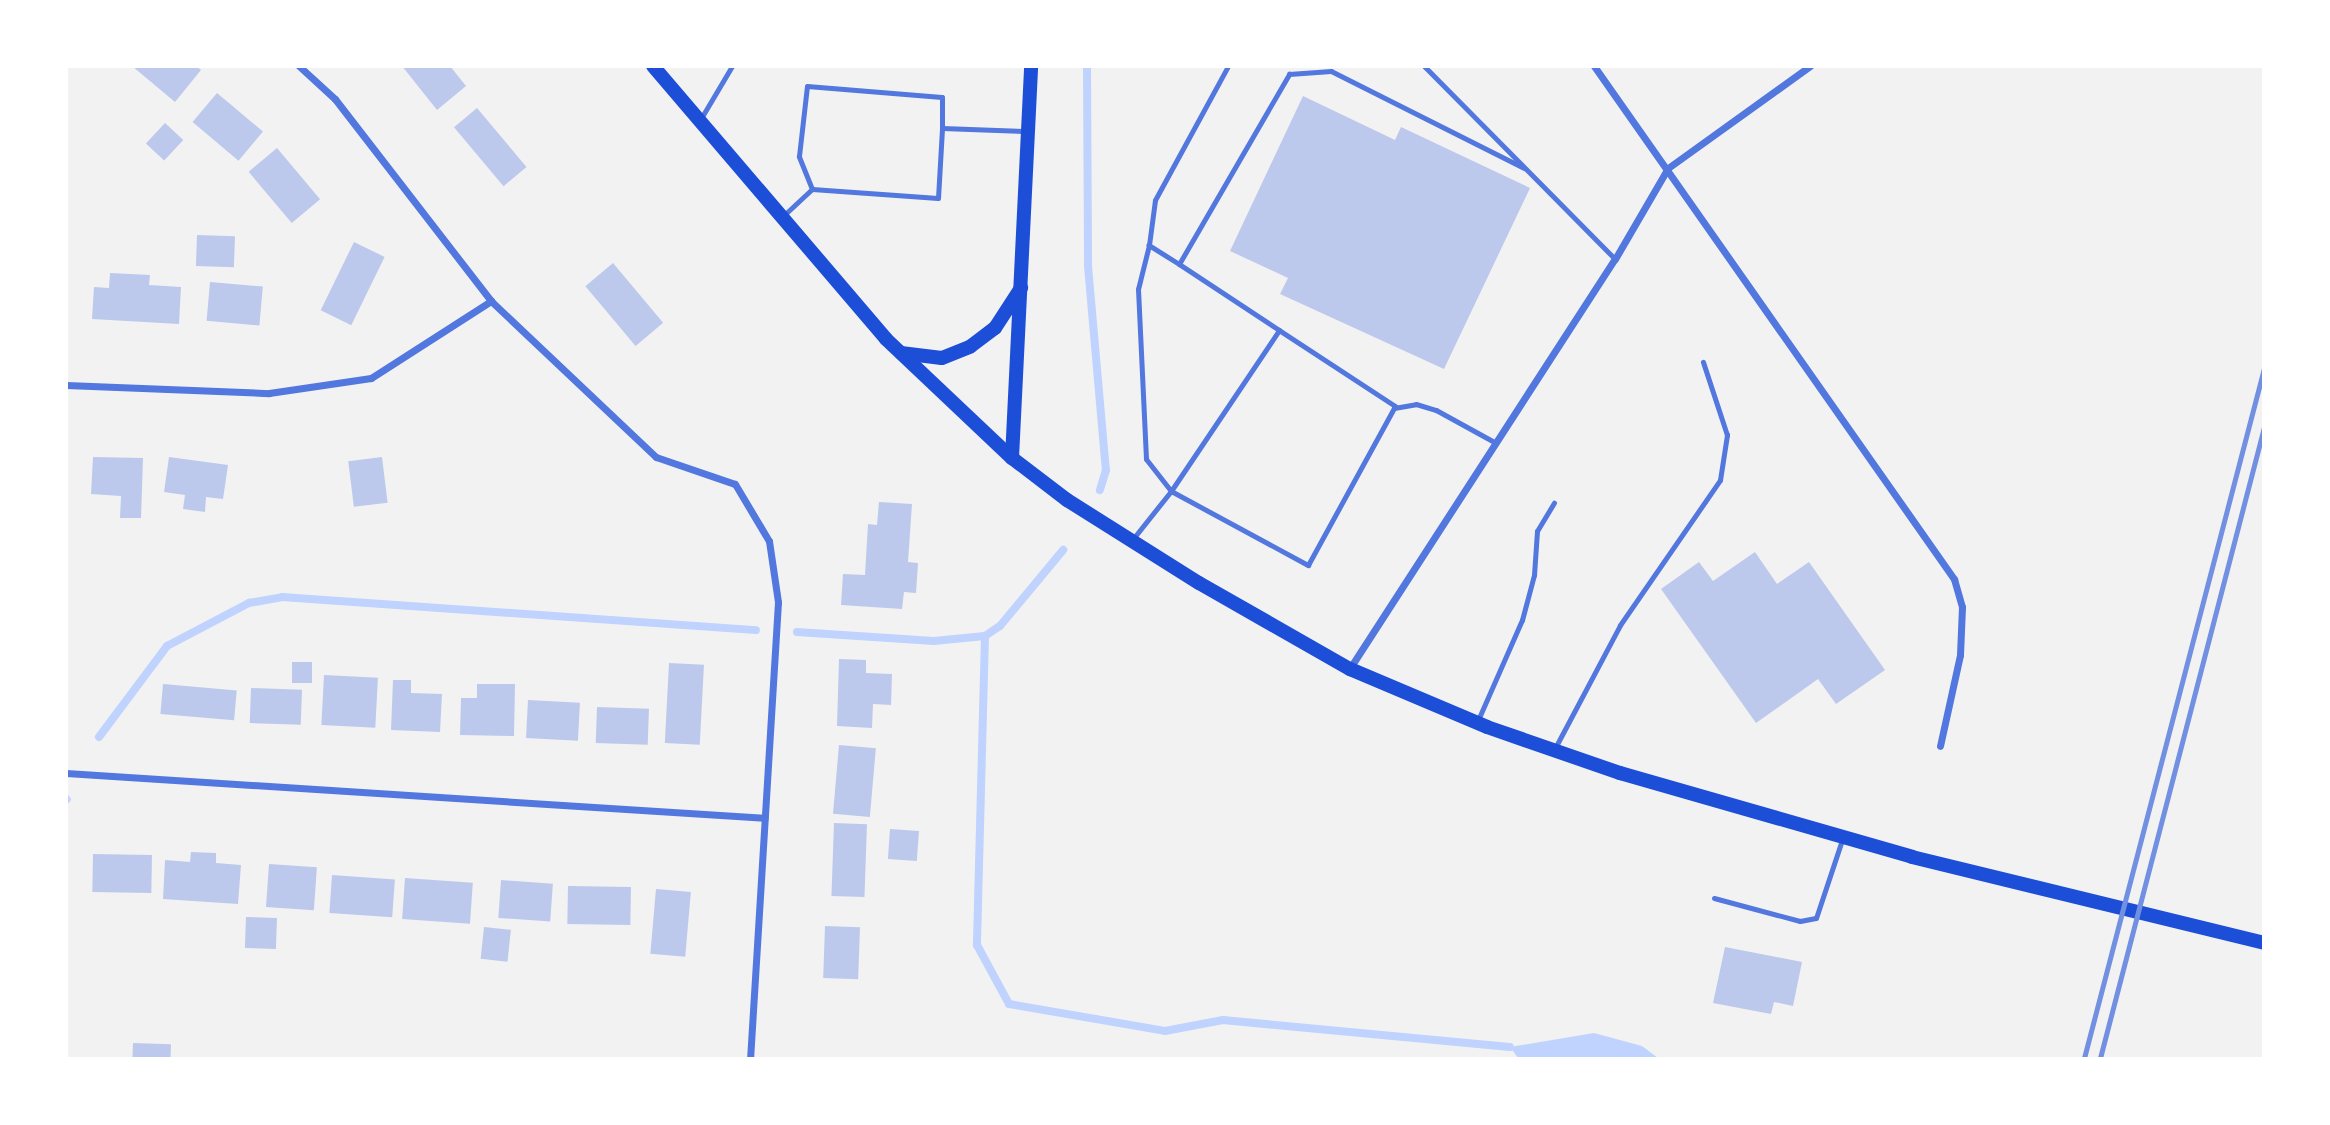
<!DOCTYPE html>
<html>
<head>
<meta charset="utf-8">
<style>
	body { margin:0 }
	#map { position:relative; width:2330px; height:1125px; overflow:hidden; background:#f2f2f2; font-family:Barlow,sans-serif }
	div>[style] { position:absolute }
	[style*='--x'] { left:calc(var(--x)*1px); top:calc(var(--y)*1px); width:calc(var(--w)*1px); rotate:calc(var(--a)*1deg) }
	.water>* { inset:0; background:#bfd3fe }
	.stream>* { height:8px; margin:-4px; padding:0 4px; transform-origin:4px; border-radius:4px; background:#bfd3fe }
	.building>* { inset:0; background:#bdc9ec; transform-origin:0 0 }
	.service>* { height:5px; margin:-2.5px; padding:0 2.5px; transform-origin:2.5px; border-radius:2.5px; background:#5277de }
	.minor>* { height:7px; margin:-3.5px; padding:0 3.5px; transform-origin:3.5px; border-radius:3.5px; background:#5277de }
	.secondary>* { height:14px; margin:-7px; padding:0 7px; transform-origin:7px; border-radius:7px; background:#1d4ed8 }
	.rail>* { height:5px; margin:-2.5px; padding:0 2.5px; transform-origin:2.5px; border-radius:2.5px; background:#7290e2 }
	span { translate:-50% -50%; white-space:nowrap; text-align:center; line-height:1.15; -webkit-text-stroke:5px #fff; paint-order:stroke }
	.frame { position:absolute; inset:0; border:68px solid #fff; pointer-events:none }
</style>
</head>
<body>
<div id="map">
	<div class="water">
		<div style="clip-path:polygon(1594px 1033px,1642px 1046px,1658px 1058px,1518px 1058px,1510px 1047px)"></div>
	</div>
	<div class="stream">
		<div style="--x:1087;--y:66;--w:200;--a:89.7"></div>
		<div style="--x:1088;--y:266;--w:205;--a:85"></div>
		<div style="--x:1106;--y:470;--w:21;--a:107"></div>
		<div style="--x:797;--y:632;--w:137;--a:3.8"></div>
		<div style="--x:934;--y:641;--w:51;--a:-5.6"></div>
		<div style="--x:985;--y:636;--w:18;--a:-34"></div>
		<div style="--x:1000;--y:626;--w:99;--a:-50.3"></div>
		<div style="--x:985;--y:636;--w:309;--a:91.5"></div>
		<div style="--x:977;--y:945;--w:67;--a:61.5"></div>
		<div style="--x:1009;--y:1004;--w:158;--a:9.8"></div>
		<div style="--x:1165;--y:1031;--w:59;--a:-10.7"></div>
		<div style="--x:1223;--y:1020;--w:288;--a:5.4"></div>
		<div style="--x:99;--y:737;--w:114;--a:-53.2"></div>
		<div style="--x:167;--y:646;--w:93;--a:-27.7"></div>
		<div style="--x:249;--y:603;--w:34;--a:-10"></div>
		<div style="--x:282;--y:597;--w:475;--a:4"></div>
		<div style="--x:66;--y:800;--w:1;--a:-45"></div>
	</div>
	<div class="building">
		<div style="clip-path:polygon(132px 66px,196px 66px,201px 70px,175px 102px)"></div>
		<div style="clip-path:polygon(402px 66px,450px 66px,466px 86px,437px 110px)"></div>
		<div style="left:217px;top:93px;width:60px;height:38px;rotate:40deg"></div>
		<div style="clip-path:polygon(1303px 96px,1395px 140px,1401px 127px,1530px 188px,1444px 369px,1280px 294px,1288px 278px,1230px 251px)"></div>
		<div style="left:477px;top:108px;width:77px;height:30px;rotate:50deg"></div>
		<div style="left:165px;top:123px;width:25px;height:28px;rotate:43deg"></div>
		<div style="left:277px;top:148px;width:67px;height:37px;rotate:50deg"></div>
		<div style="left:197px;top:235px;width:38px;height:31px;rotate:2deg"></div>
		<div style="left:354px;top:242px;width:34px;height:76px;rotate:26deg"></div>
		<div style="left:613px;top:263px;width:78px;height:36px;rotate:50deg"></div>
		<div style="clip-path:polygon(110px 273px,150px 275px,149px 285px,181px 287px,179px 324px,92px 319px,94px 287px,109px 288px)"></div>
		<div style="left:210px;top:282px;width:53px;height:39px;rotate:5deg"></div>
		<div style="clip-path:polygon(93px 457px,143px 458px,141px 518px,120px 518px,121px 496px,91px 494px)"></div>
		<div style="clip-path:polygon(169px 457px,228px 465px,223px 499px,206px 497px,205px 512px,183px 509px,185px 495px,164px 492px)"></div>
		<div style="left:382px;top:457px;width:46px;height:34px;rotate:83deg"></div>
		<div style="clip-path:polygon(879px 502px,912px 504px,908px 562px,918px 563px,916px 593px,904px 592px,902px 609px,841px 605px,843px 574px,865px 575px,868px 524px,877px 525px)"></div>
		<div style="clip-path:polygon(1755px 552px,1777px 584px,1809px 562px,1885px 670px,1836px 704px,1818px 679px,1756px 723px,1661px 589px,1699px 562px,1713px 581px)"></div>
		<div style="clip-path:polygon(839px 659px,866px 660px,866px 673px,892px 674px,891px 705px,873px 704px,872px 728px,837px 726px)"></div>
		<div style="left:292px;top:662px;width:20px;height:21px"></div>
		<div style="left:669px;top:663px;width:35px;height:80px;rotate:3deg"></div>
		<div style="left:324px;top:675px;width:54px;height:50px;rotate:3deg"></div>
		<div style="clip-path:polygon(393px 680px,411px 680px,411px 693px,442px 694px,440px 732px,391px 730px)"></div>
		<div style="left:163px;top:684px;width:74px;height:30px;rotate:5deg"></div>
		<div style="clip-path:polygon(477px 684px,515px 684px,514px 736px,460px 735px,461px 698px,477px 698px)"></div>
		<div style="left:251px;top:688px;width:51px;height:35px;rotate:2deg"></div>
		<div style="left:528px;top:700px;width:52px;height:38px;rotate:3deg"></div>
		<div style="left:597px;top:707px;width:52px;height:36px;rotate:2deg"></div>
		<div style="left:839px;top:745px;width:37px;height:69px;rotate:5deg"></div>
		<div style="left:834px;top:823px;width:33px;height:73px;rotate:2deg"></div>
		<div style="left:890px;top:829px;width:29px;height:30px;rotate:4deg"></div>
		<div style="clip-path:polygon(191px 852px,216px 853px,216px 863px,241px 865px,238px 904px,163px 899px,165px 860px,190px 862px)"></div>
		<div style="left:93px;top:854px;width:59px;height:38px;rotate:1deg"></div>
		<div style="left:269px;top:864px;width:48px;height:43px;rotate:4deg"></div>
		<div style="left:332px;top:875px;width:63px;height:38px;rotate:4deg"></div>
		<div style="left:405px;top:878px;width:68px;height:41px;rotate:4deg"></div>
		<div style="left:501px;top:880px;width:52px;height:38px;rotate:4deg"></div>
		<div style="left:568px;top:886px;width:63px;height:38px;rotate:1deg"></div>
		<div style="left:656px;top:889px;width:35px;height:65px;rotate:5deg"></div>
		<div style="left:246px;top:917px;width:31px;height:31px;rotate:2deg"></div>
		<div style="left:825px;top:926px;width:35px;height:52px;rotate:2deg"></div>
		<div style="left:484px;top:927px;width:27px;height:32px;rotate:6deg"></div>
		<div style="clip-path:polygon(1725px 947px,1802px 962px,1793px 1006px,1774px 1002px,1771px 1014px,1713px 1003px)"></div>
		<div style="left:133px;top:1043px;width:38px;height:15px;rotate:2deg"></div>
	</div>
	<div class="service">
		<div style="--x:1424;--y:66;--w:272;--a:45.3"></div>
		<div style="--x:700;--y:120;--w:63;--a:-59.3"></div>
		<div style="--x:812;--y:189;--w:35;--a:-112"></div>
		<div style="--x:799;--y:156;--w:70;--a:-83.5"></div>
		<div style="--x:807;--y:86;--w:135;--a:4.7"></div>
		<div style="--x:942;--y:97;--w:31;--a:90"></div>
		<div style="--x:783;--y:216;--w:40;--a:-43"></div>
		<div style="--x:812;--y:189;--w:126;--a:4.1"></div>
		<div style="--x:938;--y:198;--w:70;--a:-86.7"></div>
		<div style="--x:942;--y:128;--w:83;--a:2.1"></div>
		<div style="--x:1149;--y:245;--w:45;--a:-82.4"></div>
		<div style="--x:1155;--y:200;--w:153;--a:-61.4"></div>
		<div style="--x:1179;--y:264;--w:220;--a:-59.9"></div>
		<div style="--x:1289;--y:74;--w:42;--a:-4.1"></div>
		<div style="--x:1331;--y:71;--w:216;--a:26.7"></div>
		<div style="--x:1394;--y:408;--w:22;--a:-10"></div>
		<div style="--x:1416;--y:404;--w:21;--a:17"></div>
		<div style="--x:1436;--y:410;--w:68;--a:28.8"></div>
		<div style="--x:1132;--y:540;--w:63;--a:-51.5"></div>
		<div style="--x:1171;--y:491;--w:156;--a:28.4"></div>
		<div style="--x:1308;--y:565;--w:181;--a:-61.3"></div>
		<div style="--x:1395;--y:406;--w:139;--a:-146.8"></div>
		<div style="--x:1279;--y:330;--w:120;--a:-146.6"></div>
		<div style="--x:1179;--y:264;--w:36;--a:-148"></div>
		<div style="--x:1149;--y:245;--w:45;--a:104"></div>
		<div style="--x:1138;--y:289;--w:170;--a:87.3"></div>
		<div style="--x:1146;--y:459;--w:41;--a:52"></div>
		<div style="--x:1171;--y:491;--w:194;--a:-56.1"></div>
		<div style="--x:1478;--y:720;--w:109;--a:-66.3"></div>
		<div style="--x:1522;--y:620;--w:47;--a:-75.1"></div>
		<div style="--x:1534;--y:575;--w:44;--a:-86.1"></div>
		<div style="--x:1537;--y:531;--w:33;--a:-59"></div>
		<div style="--x:1555;--y:748;--w:139;--a:-62.1"></div>
		<div style="--x:1620;--y:625;--w:176;--a:-55.4"></div>
		<div style="--x:1720;--y:480;--w:46;--a:-81.2"></div>
		<div style="--x:1727;--y:435;--w:77;--a:-108.2"></div>
		<div style="--x:1714;--y:898;--w:89;--a:15"></div>
		<div style="--x:1800;--y:921;--w:16;--a:-11"></div>
		<div style="--x:1816;--y:918;--w:85;--a:-71.6"></div>
	</div>
	<div class="minor">
		<div style="--x:299;--y:66;--w:49;--a:42.5"></div>
		<div style="--x:335;--y:99;--w:255;--a:52.3"></div>
		<div style="--x:491;--y:301;--w:227;--a:43.4"></div>
		<div style="--x:656;--y:457;--w:83;--a:18.9"></div>
		<div style="--x:735;--y:484;--w:66;--a:59.2"></div>
		<div style="--x:769;--y:541;--w:62;--a:81.6"></div>
		<div style="--x:778;--y:602;--w:457;--a:93.5"></div>
		<div style="--x:1594;--y:66;--w:627;--a:54.94"></div>
		<div style="--x:1954;--y:579;--w:29;--a:74"></div>
		<div style="--x:1962;--y:607;--w:48;--a:92.4"></div>
		<div style="--x:1960;--y:655;--w:93;--a:102.4"></div>
		<div style="--x:66;--y:385;--w:203;--a:2.3"></div>
		<div style="--x:269;--y:393;--w:103;--a:-8.4"></div>
		<div style="--x:371;--y:378;--w:143;--a:-32.7"></div>
		<div style="--x:1350;--y:668;--w:487;--a:-57.1"></div>
		<div style="--x:1615;--y:259;--w:105;--a:-59.8"></div>
		<div style="--x:1668;--y:168;--w:175;--a:-35.7"></div>
		<div style="--x:66;--y:773;--w:700;--a:3.68"></div>
	</div>
	<div class="secondary">
		<div style="--x:653;--y:66;--w:359;--a:49.5"></div>
		<div style="--x:886;--y:339;--w:173;--a:43.4"></div>
		<div style="--x:1012;--y:458;--w:69;--a:37.4"></div>
		<div style="--x:1067;--y:500;--w:156;--a:32.2"></div>
		<div style="--x:1199;--y:583;--w:174;--a:29.7"></div>
		<div style="--x:1350;--y:669;--w:149;--a:22.9"></div>
		<div style="--x:1487;--y:727;--w:141;--a:19.1"></div>
		<div style="--x:1620;--y:773;--w:304;--a:16"></div>
		<div style="--x:1912;--y:857;--w:362;--a:13.7"></div>
		<div style="--x:901;--y:353;--w:41;--a:7"></div>
		<div style="--x:942;--y:358;--w:31;--a:-22"></div>
		<div style="--x:971;--y:346;--w:30;--a:-37"></div>
		<div style="--x:995;--y:328;--w:48;--a:-57"></div>
		<div style="--x:1012;--y:458;--w:392;--a:-87.2"></div>
	</div>
	<div class="rail">
		<div style="--x:2084;--y:1058;--w:713;--a:-75.38"></div>
		<div style="--x:2100;--y:1058;--w:652;--a:-75.43"></div>
	</div>
	<div class="frame"></div>
</div>
</body>
</html>
